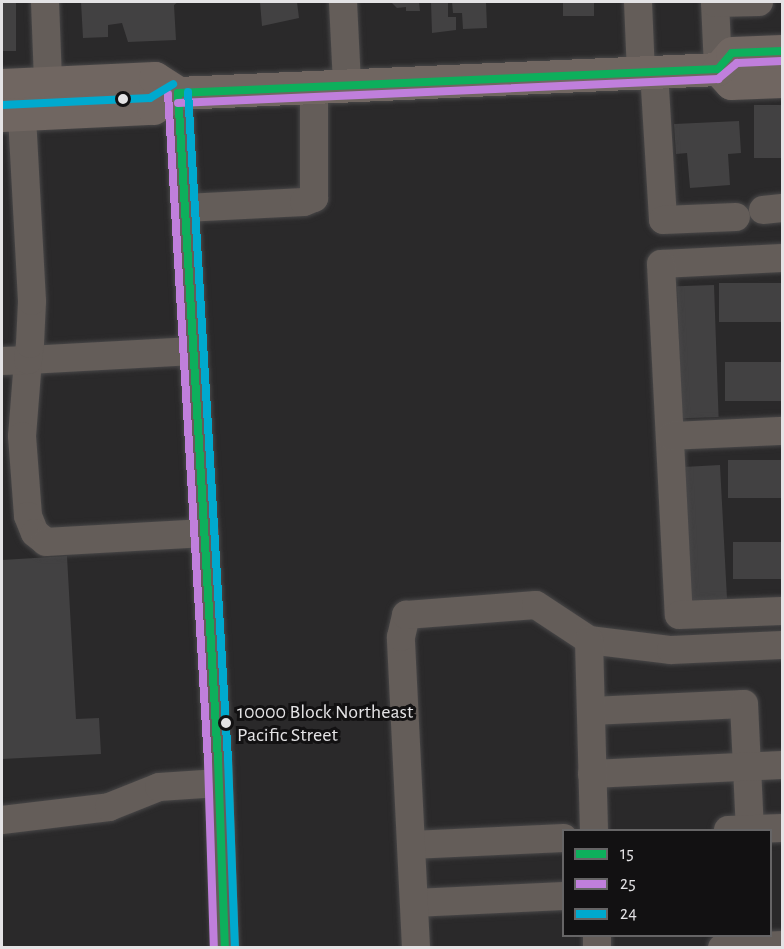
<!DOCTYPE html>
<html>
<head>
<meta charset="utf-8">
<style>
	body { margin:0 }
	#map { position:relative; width:784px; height:949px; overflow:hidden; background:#2a292a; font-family:"Alegreya Sans",sans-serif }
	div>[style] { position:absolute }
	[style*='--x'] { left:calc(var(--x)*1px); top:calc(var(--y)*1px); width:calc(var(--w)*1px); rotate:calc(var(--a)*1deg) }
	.building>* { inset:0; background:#424142; transform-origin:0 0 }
	.roads { filter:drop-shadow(0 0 2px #484748) drop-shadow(0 0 2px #484748) }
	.minor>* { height:28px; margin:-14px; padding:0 14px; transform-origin:14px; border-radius:14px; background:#645d59 }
	.major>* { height:33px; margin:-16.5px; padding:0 16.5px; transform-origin:16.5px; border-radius:16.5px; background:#706661 }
	.bus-1>* { height:8px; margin:-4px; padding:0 4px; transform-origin:4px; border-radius:4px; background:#0daf5c }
	.bus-2>* { height:8px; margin:-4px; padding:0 4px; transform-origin:4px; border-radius:4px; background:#c07fdc }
	.bus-3>* { height:8px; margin:-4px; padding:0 4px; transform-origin:4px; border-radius:4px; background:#00a9ce }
	.dots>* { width:16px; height:16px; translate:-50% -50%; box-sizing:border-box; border:3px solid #121112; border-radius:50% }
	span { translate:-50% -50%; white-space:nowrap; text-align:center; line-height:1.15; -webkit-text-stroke:6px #121112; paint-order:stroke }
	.bus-label { font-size:20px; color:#e4e3e5 }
	.left { translate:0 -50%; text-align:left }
	.frame { position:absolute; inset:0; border:3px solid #e4e3e5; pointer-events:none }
	.legend { position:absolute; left:562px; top:829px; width:210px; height:108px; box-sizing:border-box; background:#121112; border:2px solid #666566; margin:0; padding:8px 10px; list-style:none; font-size:18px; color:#e4e3e5 }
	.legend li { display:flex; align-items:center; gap:12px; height:30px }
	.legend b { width:30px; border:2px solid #666566 }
</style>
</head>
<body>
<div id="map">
	<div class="building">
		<div style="left:2px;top:2px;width:14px;height:49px"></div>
		<div style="clip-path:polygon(81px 2px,178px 2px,174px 5px,176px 40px,128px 42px,122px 23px,108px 25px,108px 37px,83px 38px)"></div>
		<div style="clip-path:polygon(260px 2px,297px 2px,299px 18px,262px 26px)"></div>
		<div style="clip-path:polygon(391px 2px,419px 2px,420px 11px,406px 11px,406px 7px,397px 8px)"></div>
		<div style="clip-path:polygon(431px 2px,448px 2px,448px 17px,456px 17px,456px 30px,432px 33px)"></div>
		<div style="clip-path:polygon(452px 2px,486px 2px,487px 28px,463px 29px,462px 13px,453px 13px)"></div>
		<div style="left:563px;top:2px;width:31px;height:14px"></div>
		<div style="left:782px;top:105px;width:53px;height:28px;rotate:90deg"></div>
		<div style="clip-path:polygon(739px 121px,741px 153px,728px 154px,730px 185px,690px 188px,687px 153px,676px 154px,674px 124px)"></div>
		<div style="left:782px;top:283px;width:39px;height:63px;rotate:90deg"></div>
		<div style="left:714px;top:285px;width:132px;height:37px;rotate:88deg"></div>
		<div style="left:782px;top:362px;width:39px;height:57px;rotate:90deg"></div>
		<div style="left:782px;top:460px;width:38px;height:54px;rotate:90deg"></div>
		<div style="left:720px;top:465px;width:134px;height:37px;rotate:87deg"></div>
		<div style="left:782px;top:542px;width:37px;height:49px;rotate:90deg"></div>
		<div style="clip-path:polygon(67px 556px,76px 719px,99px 718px,101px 754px,2px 759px,2px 560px)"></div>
	</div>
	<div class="roads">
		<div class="minor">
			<div style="--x:45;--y:2;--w:102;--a:87.8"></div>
			<div style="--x:343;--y:2;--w:83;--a:87.2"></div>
			<div style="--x:638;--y:2;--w:71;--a:87.6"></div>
			<div style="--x:715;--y:2;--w:67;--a:87.4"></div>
			<div style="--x:715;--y:3;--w:44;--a:-1.3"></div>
			<div style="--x:654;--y:72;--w:148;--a:86.5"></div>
			<div style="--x:663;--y:220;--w:73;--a:-2.4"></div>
			<div style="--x:178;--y:93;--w:668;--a:86.57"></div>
			<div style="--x:218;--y:760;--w:188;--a:87.9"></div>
			<div style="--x:185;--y:208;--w:119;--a:-2.9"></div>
			<div style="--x:304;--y:202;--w:11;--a:-22"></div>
			<div style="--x:314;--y:198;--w:112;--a:-90"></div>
			<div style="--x:763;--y:210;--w:19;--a:-6"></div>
			<div style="--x:782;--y:258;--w:121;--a:177.2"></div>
			<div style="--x:661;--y:264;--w:351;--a:87.1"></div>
			<div style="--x:679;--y:615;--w:103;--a:-2.2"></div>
			<div style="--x:193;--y:351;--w:165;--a:176.9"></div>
			<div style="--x:28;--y:360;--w:76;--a:94.5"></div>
			<div style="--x:22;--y:436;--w:80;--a:85.7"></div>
			<div style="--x:28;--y:516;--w:18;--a:68"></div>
			<div style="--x:35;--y:533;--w:14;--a:39"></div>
			<div style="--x:46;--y:542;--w:159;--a:-3.2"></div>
			<div style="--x:2;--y:361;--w:26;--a:-2"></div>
			<div style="--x:28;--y:360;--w:16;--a:-83"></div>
			<div style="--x:30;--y:344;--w:43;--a:-87.3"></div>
			<div style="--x:32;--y:301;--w:187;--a:-93.1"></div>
			<div style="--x:671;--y:436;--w:111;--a:-2.6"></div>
			<div style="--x:589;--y:640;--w:83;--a:7"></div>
			<div style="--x:671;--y:650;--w:111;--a:-2.6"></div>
			<div style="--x:591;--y:711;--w:153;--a:-2.6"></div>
			<div style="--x:744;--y:704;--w:126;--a:87.3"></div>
			<div style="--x:592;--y:774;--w:190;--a:-2.7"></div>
			<div style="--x:2;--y:820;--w:108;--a:-6.9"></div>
			<div style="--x:109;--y:807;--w:54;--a:-21.8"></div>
			<div style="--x:159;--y:787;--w:60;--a:-3.8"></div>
			<div style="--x:728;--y:830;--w:54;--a:-2.1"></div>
			<div style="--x:411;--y:845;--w:153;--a:-2.6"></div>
			<div style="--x:414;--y:903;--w:150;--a:-2.7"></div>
			<div style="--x:597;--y:936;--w:12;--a:90"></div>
			<div style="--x:416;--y:948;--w:311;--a:-92.8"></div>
			<div style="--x:401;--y:637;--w:23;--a:-77"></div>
			<div style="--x:406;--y:615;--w:130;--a:-4.4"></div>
			<div style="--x:536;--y:605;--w:64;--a:33.4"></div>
			<div style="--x:589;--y:640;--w:190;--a:88.5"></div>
			<div style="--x:722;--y:948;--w:60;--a:-2.9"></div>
		</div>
		<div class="major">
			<div style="--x:718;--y:69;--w:19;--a:47"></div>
			<div style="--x:731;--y:83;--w:51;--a:-2.2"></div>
			<div style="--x:2;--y:85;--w:153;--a:-2.6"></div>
			<div style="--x:155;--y:78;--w:27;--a:33"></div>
			<div style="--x:2;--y:115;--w:151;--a:-2.7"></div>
			<div style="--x:153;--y:108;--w:29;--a:-31"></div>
			<div style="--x:178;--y:93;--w:541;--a:-2.54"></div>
			<div style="--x:718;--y:69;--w:21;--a:-49"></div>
			<div style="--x:732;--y:53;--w:50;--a:-2.3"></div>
		</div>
	</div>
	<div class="bus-1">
		<div style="--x:178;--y:93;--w:668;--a:86.57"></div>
		<div style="--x:218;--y:760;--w:188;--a:87.9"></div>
		<div style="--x:178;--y:93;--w:541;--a:-2.54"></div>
		<div style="--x:718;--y:69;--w:21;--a:-49"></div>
		<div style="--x:732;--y:53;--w:50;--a:-2.3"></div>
	</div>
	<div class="bus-2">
		<div style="--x:168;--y:94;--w:668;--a:86.57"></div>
		<div style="--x:208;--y:761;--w:187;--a:88.2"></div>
		<div style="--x:178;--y:103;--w:541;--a:-2.54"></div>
		<div style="--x:718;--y:79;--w:25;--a:-40"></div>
		<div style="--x:737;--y:63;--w:45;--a:-2.5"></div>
	</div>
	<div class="bus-3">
		<div style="--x:188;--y:92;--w:668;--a:86.57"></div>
		<div style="--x:228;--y:759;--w:189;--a:87.9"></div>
		<div style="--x:2;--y:105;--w:148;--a:-2.7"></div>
		<div style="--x:150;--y:98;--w:27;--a:-31"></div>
	</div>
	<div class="dots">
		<div style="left:123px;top:99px;background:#e4e3e5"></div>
		<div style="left:226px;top:723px;background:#e4e3e5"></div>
	</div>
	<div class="bus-label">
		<span class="left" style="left:237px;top:724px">10000 Block Northeast<br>Pacific Street</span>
	</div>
	<div class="frame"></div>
	<ul class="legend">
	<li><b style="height:8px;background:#0daf5c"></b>15</li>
	<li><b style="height:8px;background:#c07fdc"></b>25</li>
	<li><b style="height:8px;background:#00a9ce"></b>24</li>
	</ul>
</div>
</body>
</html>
